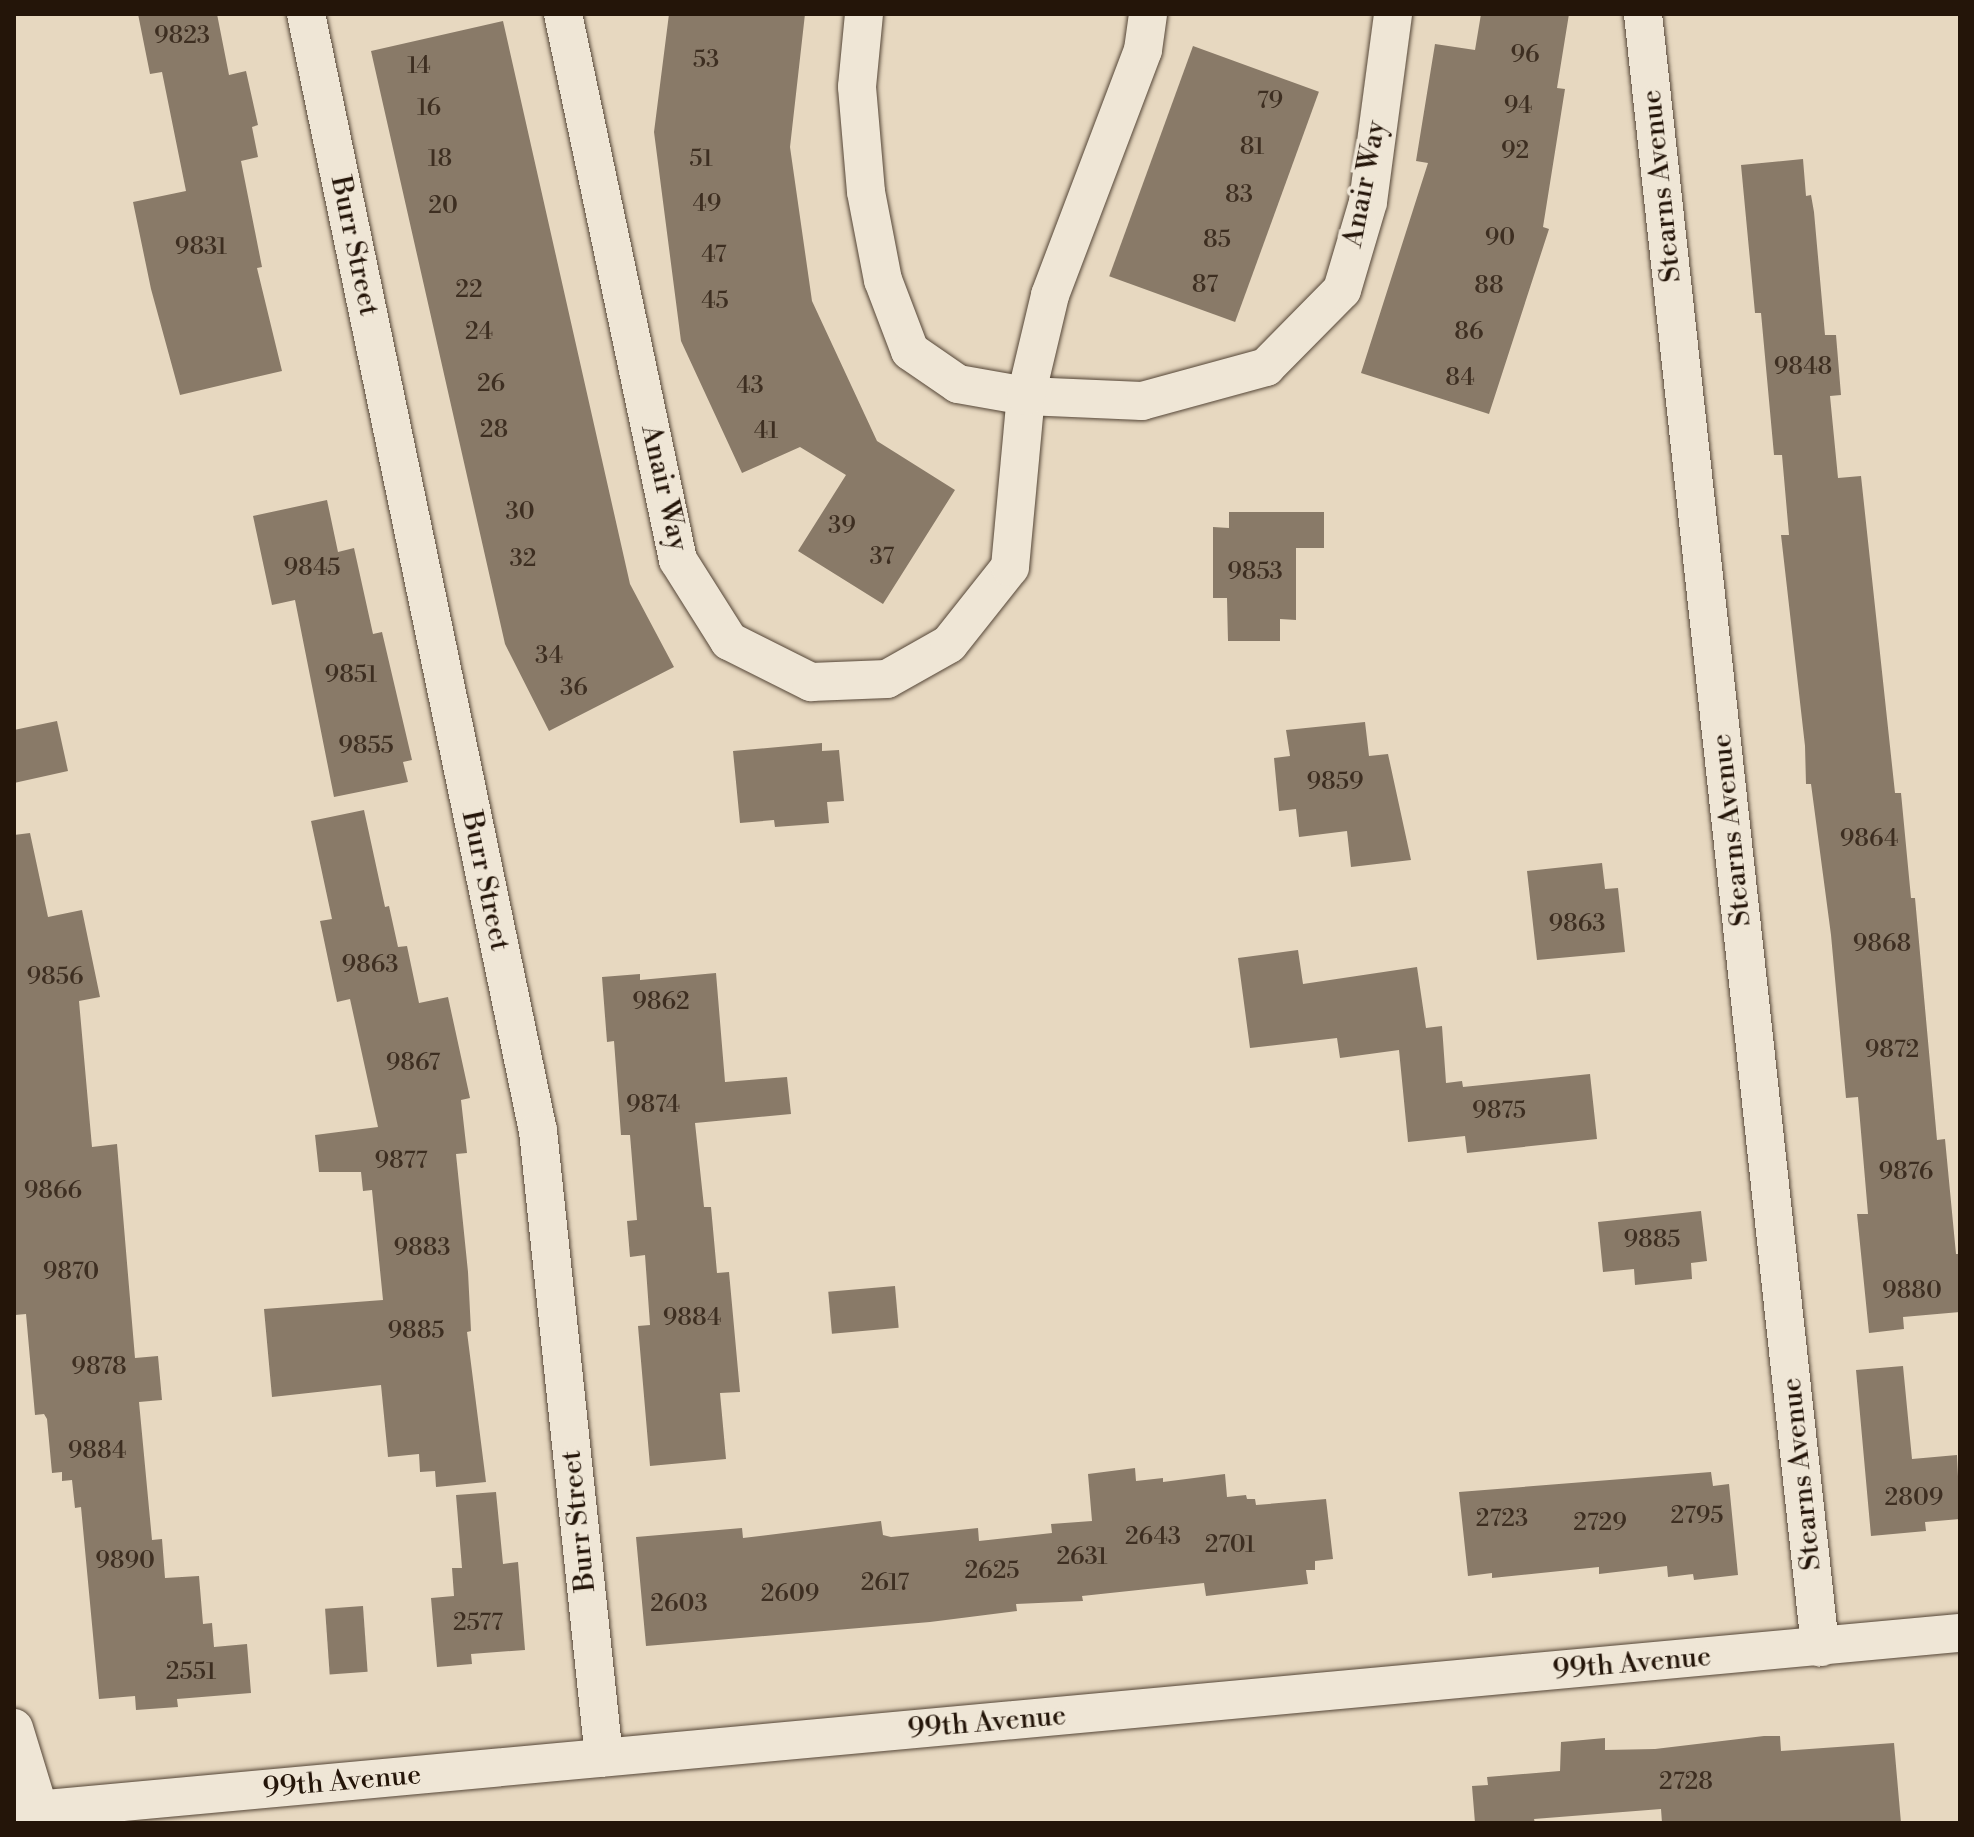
<!DOCTYPE html>
<html>
<head>
<meta charset="utf-8">
<style>
	body { margin:0 }
	#map { position:relative; width:1974px; height:1837px; overflow:hidden; background:#e7d8c0; font-family:"Libre Bodoni",serif }
	div>[style] { position:absolute }
	[style*='--x'] { left:calc(var(--x)*1px); top:calc(var(--y)*1px); width:calc(var(--w)*1px); rotate:calc(var(--a)*1deg) }
	.building>* { inset:0; background:#897a68; transform-origin:0 0 }
	.roads { filter:drop-shadow(0 0 2px #554637) drop-shadow(0 0 2px #554637) }
	.street>* { height:38px; margin:-19px; padding:0 19px; transform-origin:19px; border-radius:19px; background:#efe6d6 }
	span { translate:-50% -50%; white-space:nowrap; text-align:center; line-height:1.15; -webkit-text-stroke:7px #efe6d6; paint-order:stroke }
	.number-label { font-size:24px; color:#3d2e21 }
	.number-label span { -webkit-text-stroke-width:0 }
	.street-label { font-size:28px; color:#241509 }
	.frame { position:absolute; inset:0; border:16px solid #241509; pointer-events:none }
</style>
</head>
<body>
<div id="map">
	<div class="building">
		<div style="clip-path:polygon(138px 14px,217px 14px,229px 75px,246px 71px,258px 125px,252px 127px,258px 157px,241px 161px,262px 267px,257px 268px,282px 371px,180px 395px,151px 289px,133px 202px,186px 191px,162px 72px,150px 74px)"></div>
		<div style="clip-path:polygon(669px 14px,805px 14px,790px 147px,812px 301px,877px 441px,955px 490px,883px 604px,798px 551px,846px 475px,800px 447px,742px 473px,681px 341px,654px 132px)"></div>
		<div style="clip-path:polygon(1481px 14px,1569px 14px,1557px 88px,1565px 89px,1543px 227px,1549px 229px,1489px 414px,1361px 373px,1428px 163px,1416px 161px,1435px 44px,1475px 50px)"></div>
		<div style="clip-path:polygon(503px 21px,630px 584px,674px 667px,549px 731px,505px 644px,371px 51px)"></div>
		<div style="left:1193px;top:46px;width:134px;height:245px;rotate:20deg"></div>
		<div style="clip-path:polygon(1803px 159px,1806px 196px,1811px 195px,1814px 212px,1825px 335px,1836px 335px,1841px 395px,1830px 396px,1838px 478px,1861px 476px,1895px 793px,1901px 793px,1911px 898px,1915px 898px,1937px 1140px,1945px 1139px,1956px 1254px,1960px 1254px,1960px 1312px,1903px 1317px,1904px 1329px,1869px 1333px,1857px 1214px,1868px 1214px,1858px 1097px,1846px 1098px,1831px 935px,1811px 784px,1806px 784px,1805px 746px,1781px 535px,1789px 535px,1782px 455px,1774px 455px,1761px 313px,1755px 313px,1741px 165px)"></div>
		<div style="clip-path:polygon(327px 500px,338px 552px,354px 548px,373px 634px,382px 632px,412px 760px,403px 762px,408px 782px,334px 797px,295px 600px,272px 605px,253px 516px)"></div>
		<div style="clip-path:polygon(1229px 512px,1324px 512px,1324px 548px,1296px 548px,1296px 620px,1280px 619px,1280px 641px,1228px 641px,1227px 598px,1213px 598px,1213px 527px,1229px 528px)"></div>
		<div style="clip-path:polygon(57px 721px,68px 771px,14px 783px,14px 730px)"></div>
		<div style="clip-path:polygon(1365px 722px,1369px 756px,1388px 754px,1411px 860px,1351px 867px,1347px 831px,1299px 837px,1296px 809px,1279px 811px,1274px 758px,1290px 756px,1286px 730px)"></div>
		<div style="clip-path:polygon(822px 743px,822px 751px,839px 750px,844px 801px,827px 802px,829px 823px,775px 827px,774px 820px,740px 823px,733px 751px)"></div>
		<div style="clip-path:polygon(364px 810px,385px 907px,389px 906px,398px 947px,407px 946px,419px 1003px,448px 997px,470px 1098px,461px 1100px,467px 1153px,456px 1154px,468px 1272px,471px 1331px,467px 1332px,486px 1482px,436px 1487px,435px 1471px,420px 1472px,419px 1454px,388px 1457px,381px 1385px,272px 1397px,264px 1309px,383px 1300px,372px 1190px,363px 1191px,361px 1172px,319px 1172px,315px 1135px,378px 1127px,350px 999px,337px 1002px,320px 921px,332px 919px,311px 821px)"></div>
		<div style="clip-path:polygon(30px 833px,48px 917px,82px 910px,100px 997px,79px 1001px,92px 1147px,117px 1144px,135px 1358px,158px 1356px,162px 1400px,139px 1402px,152px 1540px,162px 1539px,165px 1578px,199px 1576px,203px 1624px,212px 1623px,214px 1647px,247px 1644px,251px 1693px,177px 1699px,178px 1707px,136px 1710px,135px 1696px,99px 1699px,81px 1507px,75px 1508px,72px 1480px,62px 1481px,62px 1472px,52px 1473px,47px 1419px,44px 1414px,35px 1415px,26px 1314px,15px 1315px,14px 835px)"></div>
		<div style="clip-path:polygon(1602px 863px,1605px 889px,1618px 888px,1625px 952px,1537px 960px,1527px 871px)"></div>
		<div style="clip-path:polygon(1298px 950px,1303px 984px,1417px 967px,1426px 1028px,1442px 1026px,1446px 1083px,1462px 1081px,1463px 1087px,1590px 1074px,1597px 1139px,1467px 1153px,1465px 1136px,1408px 1142px,1399px 1050px,1340px 1058px,1337px 1038px,1250px 1048px,1238px 958px)"></div>
		<div style="clip-path:polygon(716px 973px,725px 1082px,787px 1077px,791px 1114px,695px 1123px,704px 1207px,711px 1207px,717px 1273px,729px 1272px,740px 1392px,720px 1393px,726px 1459px,650px 1466px,638px 1326px,650px 1325px,645px 1255px,630px 1257px,627px 1221px,637px 1220px,630px 1135px,621px 1135px,614px 1041px,607px 1042px,602px 977px,640px 974px,640px 980px)"></div>
		<div style="clip-path:polygon(1701px 1211px,1707px 1261px,1691px 1263px,1692px 1279px,1635px 1285px,1634px 1269px,1603px 1272px,1598px 1222px)"></div>
		<div style="left:895px;top:1286px;width:42px;height:67px;rotate:85deg"></div>
		<div style="clip-path:polygon(1903px 1366px,1912px 1459px,1957px 1455px,1960px 1519px,1925px 1522px,1926px 1531px,1871px 1536px,1856px 1370px)"></div>
		<div style="clip-path:polygon(1135px 1468px,1136px 1481px,1163px 1478px,1163px 1482px,1225px 1474px,1227px 1497px,1246px 1495px,1247px 1499px,1255px 1499px,1256px 1505px,1326px 1499px,1333px 1559px,1315px 1561px,1315px 1570px,1306px 1570px,1308px 1584px,1206px 1596px,1204px 1583px,1082px 1596px,1083px 1601px,1016px 1604px,1017px 1611px,930px 1622px,646px 1646px,636px 1537px,742px 1528px,743px 1538px,881px 1521px,883px 1535px,891px 1537px,978px 1528px,979px 1541px,1052px 1533px,1051px 1524px,1092px 1521px,1088px 1474px)"></div>
		<div style="clip-path:polygon(1711px 1472px,1713px 1486px,1729px 1484px,1738px 1575px,1694px 1580px,1693px 1574px,1668px 1577px,1667px 1566px,1599px 1574px,1599px 1567px,1492px 1578px,1492px 1573px,1468px 1576px,1459px 1492px)"></div>
		<div style="clip-path:polygon(496px 1492px,503px 1564px,518px 1562px,525px 1650px,471px 1654px,472px 1664px,437px 1667px,431px 1598px,454px 1596px,452px 1568px,462px 1568px,456px 1495px)"></div>
		<div style="left:363px;top:1606px;width:66px;height:38px;rotate:86deg"></div>
		<div style="clip-path:polygon(1764px 1736px,1780px 1736px,1781px 1751px,1894px 1743px,1901px 1823px,1662px 1823px,1661px 1809px,1534px 1819px,1535px 1823px,1475px 1823px,1472px 1786px,1488px 1785px,1487px 1777px,1560px 1771px,1561px 1742px,1605px 1738px,1605px 1750px,1655px 1749px)"></div>
	</div>
	<div class="roads">
		<div class="street">
			<div style="--x:306;--y:14;--w:1141;--a:78.27"></div>
			<div style="--x:538;--y:1131;--w:630;--a:83.99"></div>
			<div style="--x:563;--y:14;--w:558;--a:78.11"></div>
			<div style="--x:678;--y:560;--w:96;--a:57.8"></div>
			<div style="--x:729;--y:641;--w:92;--a:26.6"></div>
			<div style="--x:811;--y:682;--w:76;--a:-2.3"></div>
			<div style="--x:887;--y:679;--w:71;--a:-29.4"></div>
			<div style="--x:949;--y:644;--w:98;--a:-51.6"></div>
			<div style="--x:1010;--y:567;--w:172;--a:-84.7"></div>
			<div style="--x:1026;--y:396;--w:116;--a:2.5"></div>
			<div style="--x:1142;--y:401;--w:129;--a:-15.3"></div>
			<div style="--x:1266;--y:367;--w:108;--a:-45.4"></div>
			<div style="--x:1342;--y:290;--w:92;--a:-73.5"></div>
			<div style="--x:1368;--y:202;--w:190;--a:-82.4"></div>
			<div style="--x:864;--y:14;--w:73;--a:95.5"></div>
			<div style="--x:857;--y:87;--w:105;--a:85.1"></div>
			<div style="--x:866;--y:192;--w:90;--a:79.1"></div>
			<div style="--x:883;--y:280;--w:76;--a:69.2"></div>
			<div style="--x:910;--y:351;--w:58;--a:34.5"></div>
			<div style="--x:958;--y:384;--w:69;--a:10"></div>
			<div style="--x:1026;--y:396;--w:104;--a:-76.6"></div>
			<div style="--x:1050;--y:295;--w:262;--a:-69.2"></div>
			<div style="--x:1143;--y:50;--w:36;--a:-82"></div>
			<div style="--x:1643;--y:14;--w:1643;--a:83.81"></div>
			<div style="--x:14;--y:1728;--w:86;--a:73"></div>
			<div style="--x:14;--y:1812;--w:1954;--a:-5.26"></div>
		</div>
	</div>
	<div class="number-label">
		<span style="left:182px;top:37px">9823</span>
		<span style="left:1525px;top:56px">96</span>
		<span style="left:706px;top:61px">53</span>
		<span style="left:419px;top:67px">14</span>
		<span style="left:1270px;top:102px">79</span>
		<span style="left:1518px;top:107px">94</span>
		<span style="left:429px;top:109px">16</span>
		<span style="left:1252px;top:148px">81</span>
		<span style="left:1515px;top:152px">92</span>
		<span style="left:440px;top:160px">18</span>
		<span style="left:701px;top:160px">51</span>
		<span style="left:1239px;top:196px">83</span>
		<span style="left:707px;top:205px">49</span>
		<span style="left:443px;top:207px">20</span>
		<span style="left:1500px;top:239px">90</span>
		<span style="left:1217px;top:241px">85</span>
		<span style="left:201px;top:248px">9831</span>
		<span style="left:714px;top:256px">47</span>
		<span style="left:1205px;top:286px">87</span>
		<span style="left:1489px;top:287px">88</span>
		<span style="left:469px;top:291px">22</span>
		<span style="left:715px;top:302px">45</span>
		<span style="left:479px;top:333px">24</span>
		<span style="left:1469px;top:333px">86</span>
		<span style="left:1803px;top:368px">9848</span>
		<span style="left:1460px;top:379px">84</span>
		<span style="left:491px;top:385px">26</span>
		<span style="left:750px;top:387px">43</span>
		<span style="left:494px;top:431px">28</span>
		<span style="left:766px;top:432px">41</span>
		<span style="left:520px;top:513px">30</span>
		<span style="left:842px;top:527px">39</span>
		<span style="left:882px;top:558px">37</span>
		<span style="left:523px;top:560px">32</span>
		<span style="left:312px;top:569px">9845</span>
		<span style="left:1255px;top:573px">9853</span>
		<span style="left:549px;top:657px">34</span>
		<span style="left:351px;top:676px">9851</span>
		<span style="left:574px;top:689px">36</span>
		<span style="left:366px;top:747px">9855</span>
		<span style="left:1335px;top:783px">9859</span>
		<span style="left:1869px;top:840px">9864</span>
		<span style="left:1577px;top:925px">9863</span>
		<span style="left:1882px;top:945px">9868</span>
		<span style="left:370px;top:966px">9863</span>
		<span style="left:55px;top:978px">9856</span>
		<span style="left:661px;top:1003px">9862</span>
		<span style="left:1892px;top:1051px">9872</span>
		<span style="left:413px;top:1064px">9867</span>
		<span style="left:653px;top:1106px">9874</span>
		<span style="left:1499px;top:1112px">9875</span>
		<span style="left:401px;top:1162px">9877</span>
		<span style="left:1906px;top:1173px">9876</span>
		<span style="left:53px;top:1192px">9866</span>
		<span style="left:1652px;top:1241px">9885</span>
		<span style="left:422px;top:1249px">9883</span>
		<span style="left:71px;top:1273px">9870</span>
		<span style="left:1912px;top:1292px">9880</span>
		<span style="left:692px;top:1319px">9884</span>
		<span style="left:416px;top:1332px">9885</span>
		<span style="left:99px;top:1368px">9878</span>
		<span style="left:97px;top:1452px">9884</span>
		<span style="left:1914px;top:1499px">2809</span>
		<span style="left:1697px;top:1517px">2795</span>
		<span style="left:1502px;top:1520px">2723</span>
		<span style="left:1600px;top:1524px">2729</span>
		<span style="left:1153px;top:1538px">2643</span>
		<span style="left:1230px;top:1546px">2701</span>
		<span style="left:1082px;top:1558px">2631</span>
		<span style="left:125px;top:1562px">9890</span>
		<span style="left:992px;top:1572px">2625</span>
		<span style="left:885px;top:1584px">2617</span>
		<span style="left:790px;top:1595px">2609</span>
		<span style="left:679px;top:1605px">2603</span>
		<span style="left:478px;top:1624px">2577</span>
		<span style="left:191px;top:1673px">2551</span>
		<span style="left:1686px;top:1783px">2728</span>
	</div>
	<div class="street-label">
		<span style="left:1365px;top:184px;rotate:-79deg">Anair Way</span>
		<span style="left:1662px;top:186px;rotate:-96deg">Stearns Avenue</span>
		<span style="left:354px;top:246px;rotate:78deg">Burr Street</span>
		<span style="left:664px;top:488px;rotate:77deg">Anair Way</span>
		<span style="left:1732px;top:830px;rotate:-96deg">Stearns Avenue</span>
		<span style="left:485px;top:881px;rotate:78deg">Burr Street</span>
		<span style="left:1802px;top:1474px;rotate:-96deg">Stearns Avenue</span>
		<span style="left:579px;top:1521px;rotate:-96deg">Burr Street</span>
		<span style="left:1632px;top:1664px;rotate:-5deg">99th Avenue</span>
		<span style="left:987px;top:1723px;rotate:-5deg">99th Avenue</span>
		<span style="left:342px;top:1782px;rotate:-5deg">99th Avenue</span>
	</div>
	<div class="frame"></div>
</div>
</body>
</html>
